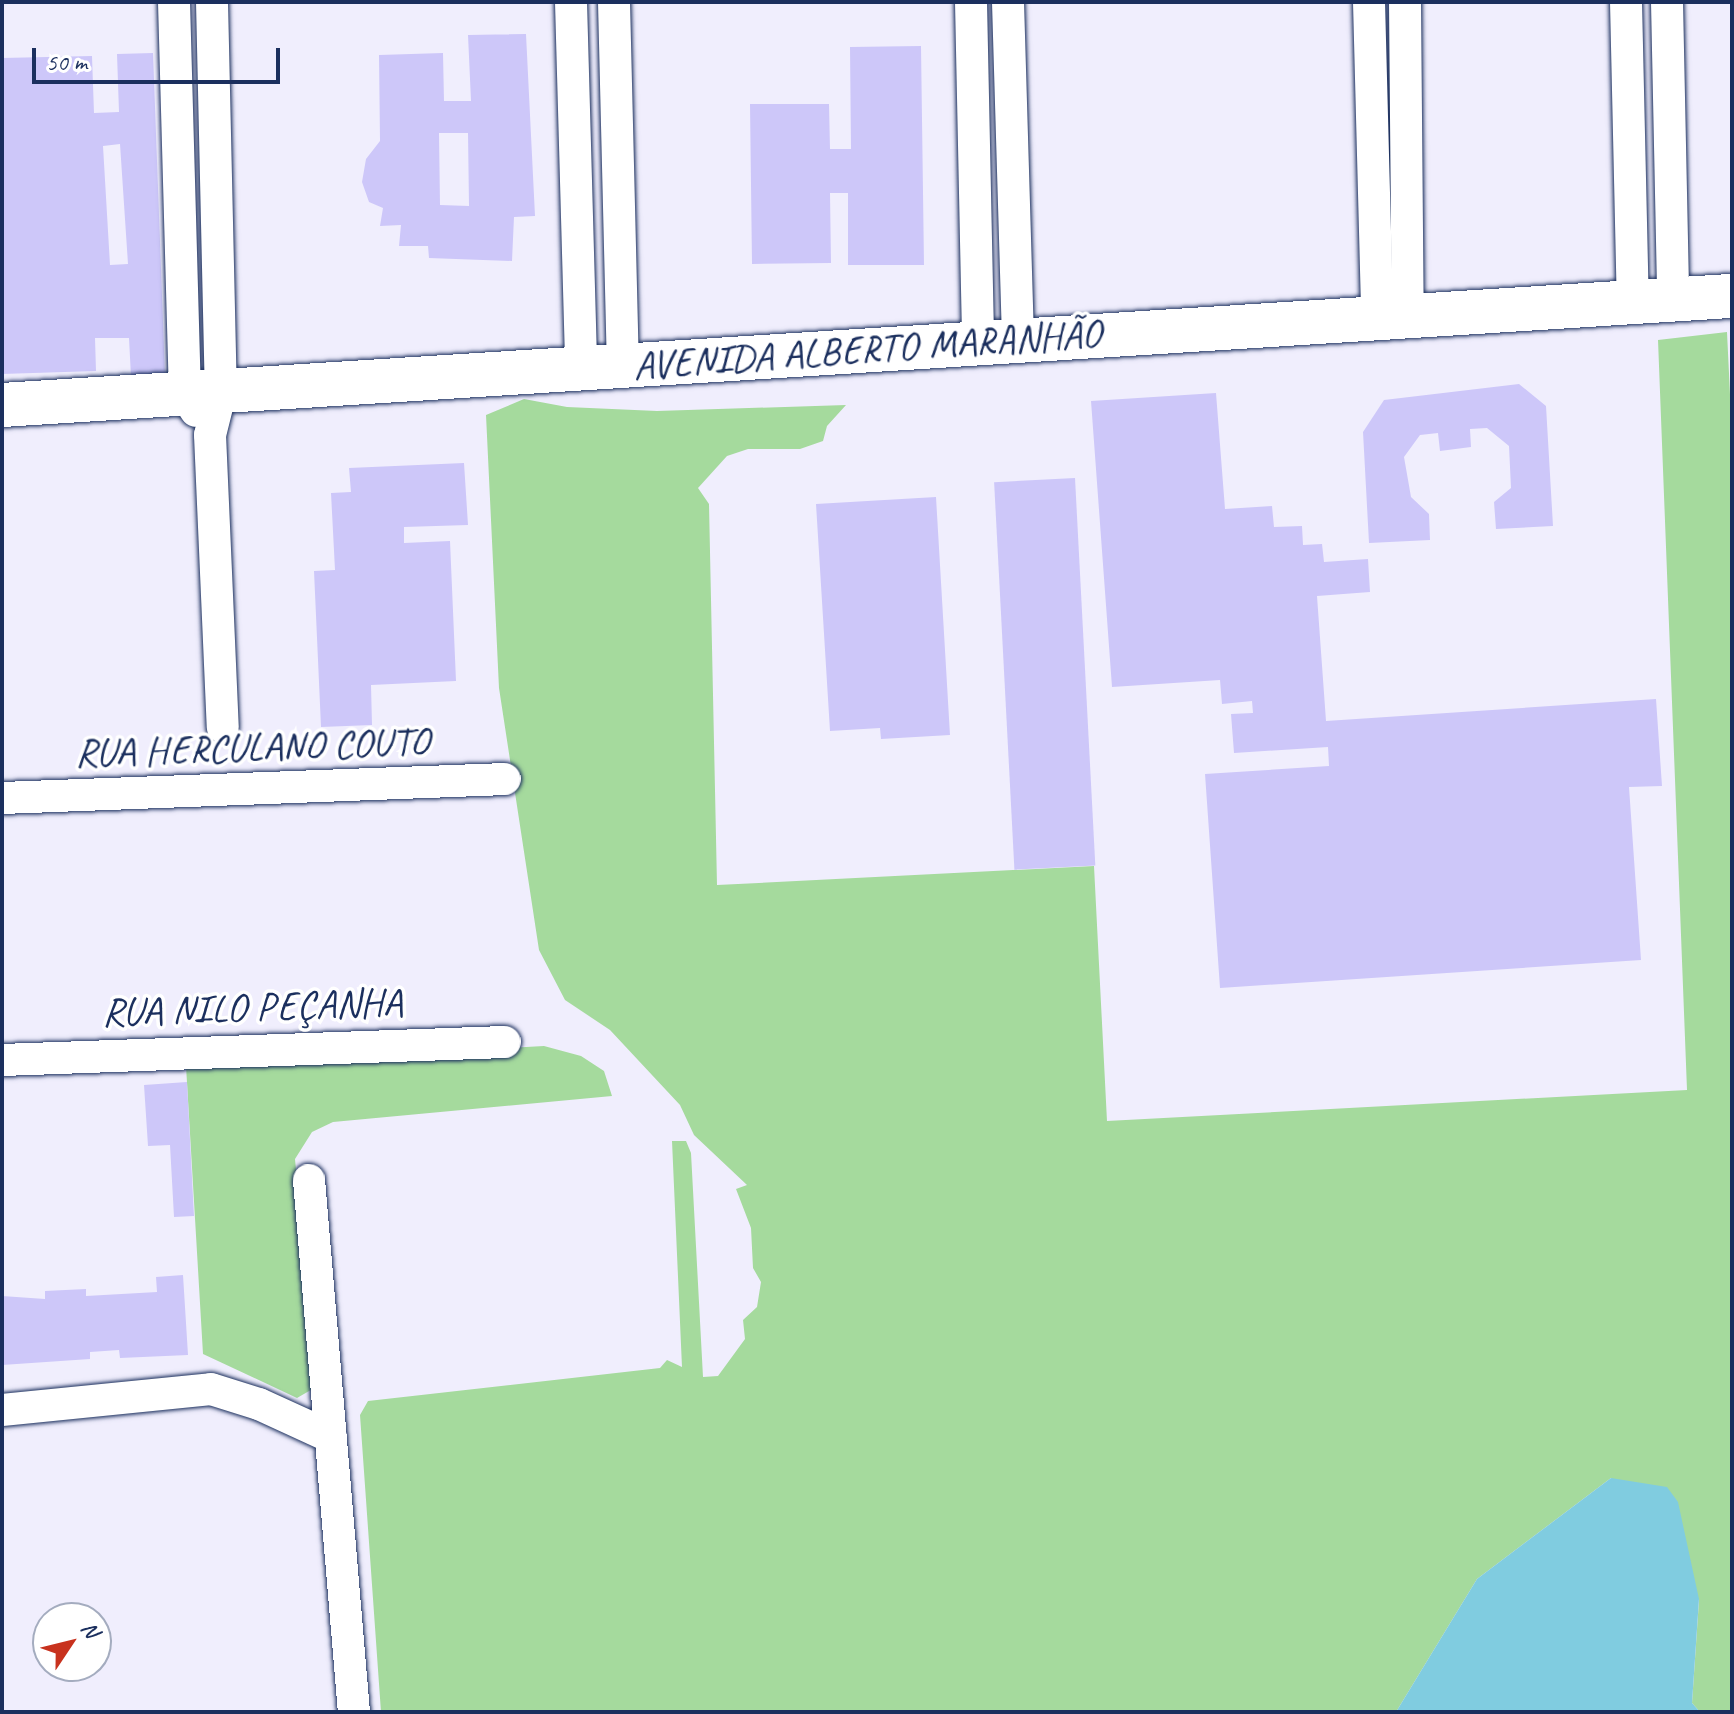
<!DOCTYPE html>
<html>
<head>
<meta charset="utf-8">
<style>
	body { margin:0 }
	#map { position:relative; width:1734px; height:1714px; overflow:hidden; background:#f0eefd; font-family:Caveat,sans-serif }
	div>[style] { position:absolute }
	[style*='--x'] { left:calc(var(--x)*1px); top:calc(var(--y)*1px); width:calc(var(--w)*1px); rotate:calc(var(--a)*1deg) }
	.green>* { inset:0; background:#a5da9d }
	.water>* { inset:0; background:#80cce0 }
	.building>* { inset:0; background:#cdc7f9; transform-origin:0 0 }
	.roads { filter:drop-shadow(0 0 2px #1b2f5e) drop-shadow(0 0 2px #1b2f5e) }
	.street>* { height:32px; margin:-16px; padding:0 16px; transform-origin:16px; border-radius:16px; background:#fff }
	.secondary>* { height:44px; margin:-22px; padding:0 22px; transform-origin:22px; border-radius:22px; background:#fff }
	span { translate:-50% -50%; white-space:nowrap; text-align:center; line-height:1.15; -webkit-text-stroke:7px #fff; paint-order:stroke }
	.street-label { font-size:40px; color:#1b2f5e }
	.frame { position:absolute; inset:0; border:4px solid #1b2f5e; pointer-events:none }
	.north { position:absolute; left:32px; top:1602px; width:80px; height:80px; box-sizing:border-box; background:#fff; border:2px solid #a4acbf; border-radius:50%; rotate:55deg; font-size:22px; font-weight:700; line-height:32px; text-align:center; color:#1b2f5e }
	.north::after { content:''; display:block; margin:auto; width:28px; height:36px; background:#c8321e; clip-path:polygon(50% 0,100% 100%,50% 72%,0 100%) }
	.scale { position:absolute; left:32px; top:48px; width:248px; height:36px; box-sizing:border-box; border:4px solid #1b2f5e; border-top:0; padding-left:10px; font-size:24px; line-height:28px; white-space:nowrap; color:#1b2f5e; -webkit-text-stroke:6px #fff; paint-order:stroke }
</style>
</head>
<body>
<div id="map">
	<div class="green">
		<div style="clip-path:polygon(1727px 332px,1732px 436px,1732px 1712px,1700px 1712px,1692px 1703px,1699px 1600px,1611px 1478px,1477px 1579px,1396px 1712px,381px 1712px,360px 1415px,368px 1401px,660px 1368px,667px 1360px,682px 1367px,672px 1141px,686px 1141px,691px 1153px,703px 1377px,718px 1376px,745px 1339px,743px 1320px,757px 1307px,761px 1282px,753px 1268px,751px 1228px,736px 1189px,747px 1185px,694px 1135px,680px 1105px,610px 1030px,565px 1000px,539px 950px,499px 688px,486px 415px,524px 399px,567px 407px,657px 411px,846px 405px,827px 426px,823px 441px,800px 449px,748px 449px,727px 456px,698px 488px,709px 504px,717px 885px,1094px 866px,1107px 1121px,1687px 1090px,1658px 340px)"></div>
		<div style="clip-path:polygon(544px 1046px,581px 1056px,604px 1071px,612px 1096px,333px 1122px,312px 1132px,295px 1159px,316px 1387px,297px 1398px,203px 1354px,186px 1066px)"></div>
	</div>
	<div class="water">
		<div style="clip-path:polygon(1611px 1478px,1667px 1487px,1678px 1502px,1699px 1599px,1692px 1703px,1700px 1712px,1396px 1712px,1477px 1579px)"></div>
	</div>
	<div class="building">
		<div style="clip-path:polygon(evenodd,526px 34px,535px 216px,514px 217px,512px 261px,429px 258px,428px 246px,399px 246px,401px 225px,380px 226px,383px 208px,369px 202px,362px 182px,366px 159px,380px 141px,379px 55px,443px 53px,444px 101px,471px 101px,468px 35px,526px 34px,439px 133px,468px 133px,469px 206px,440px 205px,439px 133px)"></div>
		<div style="clip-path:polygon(921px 46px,924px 265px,848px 265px,848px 193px,830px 193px,831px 263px,752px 264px,750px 104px,829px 104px,830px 149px,851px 149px,850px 47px)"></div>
		<div style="clip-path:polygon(evenodd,153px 53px,165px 376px,131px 377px,129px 338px,95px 338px,96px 371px,2px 374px,2px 58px,92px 56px,94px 113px,119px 112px,117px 54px,153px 53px,120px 144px,128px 264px,110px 265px,103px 146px,120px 144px)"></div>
		<div style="clip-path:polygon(1519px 384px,1546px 406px,1553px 526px,1496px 529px,1494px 502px,1511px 488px,1509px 446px,1487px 428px,1470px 429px,1471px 447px,1440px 451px,1438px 433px,1420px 435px,1404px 457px,1411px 497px,1429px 514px,1430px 540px,1369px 543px,1363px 432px,1384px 400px)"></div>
		<div style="clip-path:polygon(1216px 393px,1225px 509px,1272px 506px,1274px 527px,1302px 526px,1303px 545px,1322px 544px,1324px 562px,1368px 559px,1370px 592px,1317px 596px,1326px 721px,1656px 699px,1662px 786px,1629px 787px,1641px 960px,1220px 988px,1205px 774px,1329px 766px,1328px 747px,1234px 753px,1231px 714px,1253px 713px,1252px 701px,1222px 704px,1220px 680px,1112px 687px,1091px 401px)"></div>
		<div style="clip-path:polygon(464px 463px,468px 525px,404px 527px,404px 543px,450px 541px,456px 681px,371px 685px,372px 725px,321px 727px,314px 571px,335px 570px,331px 493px,351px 492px,349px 468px)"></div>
		<div style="left:1075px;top:478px;width:388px;height:81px;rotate:87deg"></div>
		<div style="clip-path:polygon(936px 497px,950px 735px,881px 739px,880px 728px,830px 731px,816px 504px)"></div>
		<div style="clip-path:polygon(187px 1082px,194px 1216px,174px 1217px,170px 1145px,148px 1146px,144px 1085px)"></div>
		<div style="clip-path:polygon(183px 1275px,188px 1355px,120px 1358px,119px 1350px,90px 1352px,90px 1359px,2px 1365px,2px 1296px,45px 1299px,45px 1291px,86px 1289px,86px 1296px,157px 1292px,156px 1277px)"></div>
	</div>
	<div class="roads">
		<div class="street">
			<div style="--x:174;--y:2;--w:392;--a:88.4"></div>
			<div style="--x:185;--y:394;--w:20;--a:57"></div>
			<div style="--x:212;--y:2;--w:389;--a:88.7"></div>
			<div style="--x:221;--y:391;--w:45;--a:104"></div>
			<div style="--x:210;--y:435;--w:292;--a:87.5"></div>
			<div style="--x:571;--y:2;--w:365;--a:88.4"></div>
			<div style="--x:614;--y:2;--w:362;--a:88.6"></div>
			<div style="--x:971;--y:2;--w:341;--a:88.8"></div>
			<div style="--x:1008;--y:2;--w:338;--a:88.3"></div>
			<div style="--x:1369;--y:2;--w:316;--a:88.5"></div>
			<div style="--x:1405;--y:2;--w:314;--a:89.5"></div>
			<div style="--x:1626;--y:2;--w:300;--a:88.7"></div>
			<div style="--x:1667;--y:2;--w:298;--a:88.8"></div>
			<div style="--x:2;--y:798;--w:503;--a:-2.16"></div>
			<div style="--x:2;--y:1060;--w:503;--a:-2.05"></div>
			<div style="--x:309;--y:1180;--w:534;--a:85.17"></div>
			<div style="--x:2;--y:1410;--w:210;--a:-5.7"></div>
			<div style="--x:211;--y:1389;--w:50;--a:17.4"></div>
			<div style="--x:259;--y:1404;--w:79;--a:24.6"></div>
		</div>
		<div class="secondary">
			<div style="--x:2;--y:405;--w:1733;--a:-3.61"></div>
		</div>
	</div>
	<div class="street-label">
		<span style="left:867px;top:349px;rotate:-4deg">AVENIDA ALBERTO MARANHÃO</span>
		<span style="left:252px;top:747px;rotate:-2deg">RUA HERCULANO COUTO</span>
		<span style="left:252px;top:1007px;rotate:-2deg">RUA NILO PEÇANHA</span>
	</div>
	<div class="frame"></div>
	<div class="north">N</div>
	<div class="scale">50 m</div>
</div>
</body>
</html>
